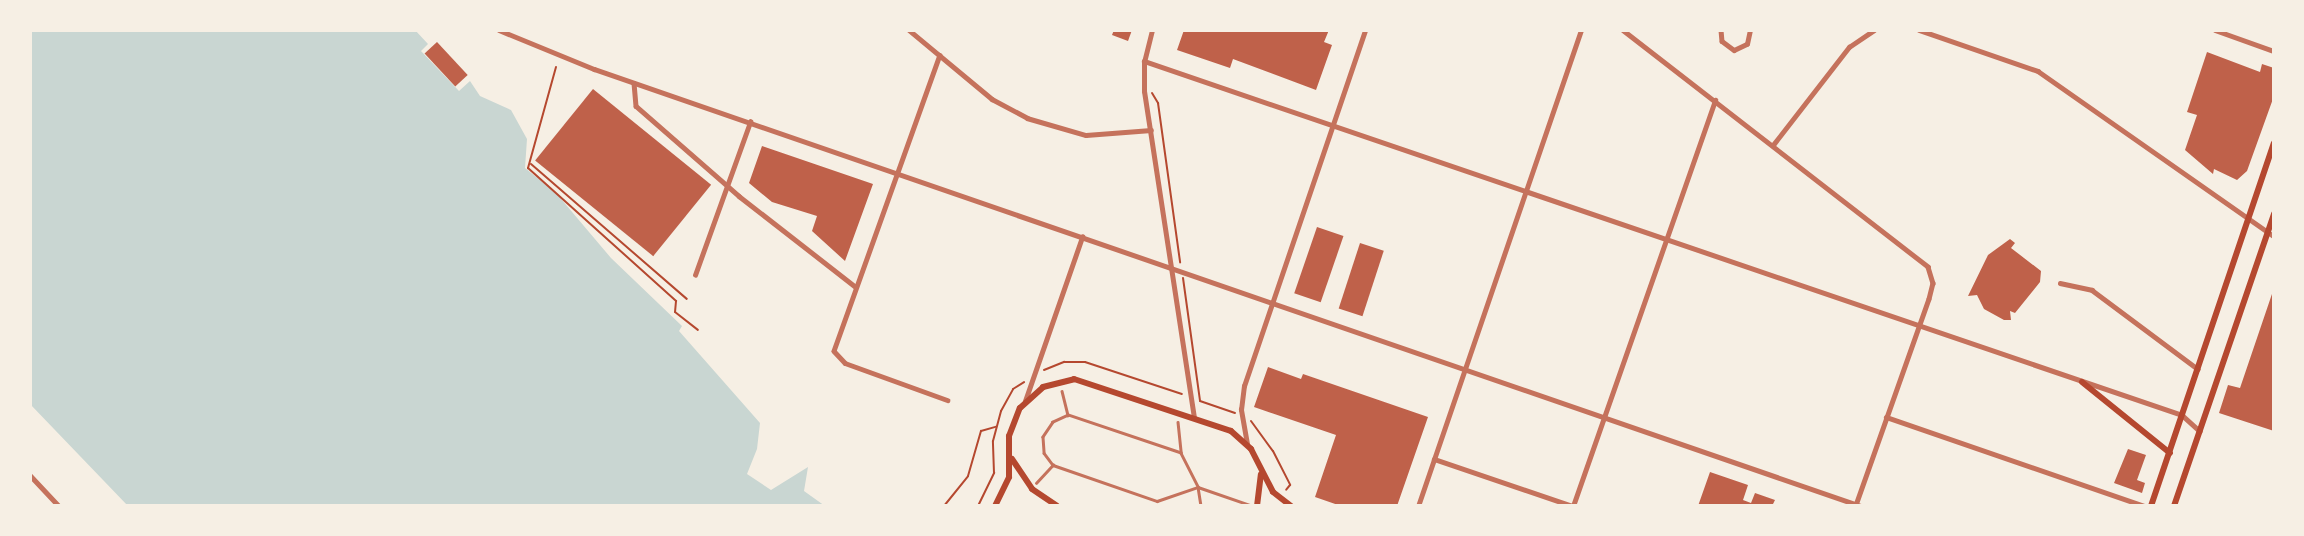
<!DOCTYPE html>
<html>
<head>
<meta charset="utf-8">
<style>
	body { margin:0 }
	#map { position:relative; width:2304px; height:536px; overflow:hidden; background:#f6efe4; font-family:Poppins,sans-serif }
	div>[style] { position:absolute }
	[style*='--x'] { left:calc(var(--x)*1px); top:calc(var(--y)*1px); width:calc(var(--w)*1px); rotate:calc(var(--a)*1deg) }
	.water>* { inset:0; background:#c9d6d2 }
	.building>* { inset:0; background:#bf614a; transform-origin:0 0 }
	.path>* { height:2px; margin:-1px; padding:0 1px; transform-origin:1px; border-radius:1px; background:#b5482f }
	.pedestrian>* { height:2.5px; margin:-1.25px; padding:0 1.25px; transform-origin:1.25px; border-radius:1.25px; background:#c5725c }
	.minor>* { height:4.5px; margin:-2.25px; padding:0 2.25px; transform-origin:2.25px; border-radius:2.25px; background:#c5725c }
	.tertiary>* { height:5px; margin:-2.5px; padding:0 2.5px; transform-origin:2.5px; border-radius:2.5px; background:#c5725c }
	.primary>* { height:6px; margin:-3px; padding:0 3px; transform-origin:3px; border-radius:3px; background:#b5482f }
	span { translate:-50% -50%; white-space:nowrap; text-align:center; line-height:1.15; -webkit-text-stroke:7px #f6efe4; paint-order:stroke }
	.frame { position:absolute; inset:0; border:32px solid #f6efe4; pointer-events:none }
</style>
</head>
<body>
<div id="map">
	<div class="water">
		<div style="clip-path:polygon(30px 30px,415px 30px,428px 44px,421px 51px,459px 91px,470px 81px,480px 96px,511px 110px,527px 139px,525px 168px,556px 193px,611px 258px,682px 326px,679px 331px,760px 423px,757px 449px,747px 474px,771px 490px,808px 467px,804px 491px,825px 506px,128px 506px,30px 404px)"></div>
	</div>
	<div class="building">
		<div style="clip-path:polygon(1114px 30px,1132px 30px,1128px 41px,1112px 35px)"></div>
		<div style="clip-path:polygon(1184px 30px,1329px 30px,1324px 42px,1332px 45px,1316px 90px,1233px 59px,1230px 68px,1177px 50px)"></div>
		<div style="left:437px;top:42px;width:45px;height:17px;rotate:47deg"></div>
		<div style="clip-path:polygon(2207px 52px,2260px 72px,2262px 64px,2274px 68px,2274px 96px,2247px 171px,2237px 180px,2214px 169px,2213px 174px,2185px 150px,2197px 115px,2187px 112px)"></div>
		<div style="left:593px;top:89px;width:152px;height:92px;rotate:39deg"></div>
		<div style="clip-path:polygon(762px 146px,873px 184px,845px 261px,812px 231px,817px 216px,772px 202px,749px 183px)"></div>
		<div style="left:1317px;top:227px;width:28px;height:70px;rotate:19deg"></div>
		<div style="clip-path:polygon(2010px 239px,2015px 243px,2011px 248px,2041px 271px,2040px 282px,2015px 313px,2010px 311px,2011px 320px,2004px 320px,1984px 309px,1977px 295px,1968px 296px,1988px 255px)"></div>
		<div style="left:1360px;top:243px;width:25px;height:69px;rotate:18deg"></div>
		<div style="clip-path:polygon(2274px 288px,2274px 431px,2219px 413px,2228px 385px,2240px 388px)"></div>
		<div style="clip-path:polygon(1268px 367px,1301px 379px,1303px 374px,1428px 417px,1397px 506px,1341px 506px,1315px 497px,1336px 435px,1254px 407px)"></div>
		<div style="clip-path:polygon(2128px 449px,2146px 455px,2137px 480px,2145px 483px,2142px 493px,2114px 483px)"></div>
		<div style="clip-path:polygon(1710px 472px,1748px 485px,1743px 500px,1751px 503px,1755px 493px,1775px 500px,1772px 506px,1698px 506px)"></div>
	</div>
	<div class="path">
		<div style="--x:556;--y:67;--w:105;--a:105.5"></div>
		<div style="--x:528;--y:168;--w:199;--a:41.9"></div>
		<div style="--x:676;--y:301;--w:11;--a:95"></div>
		<div style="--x:675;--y:312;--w:29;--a:38"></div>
		<div style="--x:1152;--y:93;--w:12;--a:59"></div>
		<div style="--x:1158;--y:103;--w:161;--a:82.1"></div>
		<div style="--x:531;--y:164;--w:206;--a:40.9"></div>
		<div style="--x:1183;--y:278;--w:124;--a:82.1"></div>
		<div style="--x:1044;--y:370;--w:22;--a:-22"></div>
		<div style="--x:1064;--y:362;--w:21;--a:0"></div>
		<div style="--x:1085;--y:362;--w:102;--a:18.3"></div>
		<div style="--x:1200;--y:401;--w:37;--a:19"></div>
		<div style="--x:1251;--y:421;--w:37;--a:54"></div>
		<div style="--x:1273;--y:451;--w:38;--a:63"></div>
		<div style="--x:1290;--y:485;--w:6;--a:129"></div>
		<div style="--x:944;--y:506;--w:38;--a:-51"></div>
		<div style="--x:968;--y:476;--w:47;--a:-73.9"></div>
		<div style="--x:981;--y:431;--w:15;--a:-16"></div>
		<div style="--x:978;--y:506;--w:37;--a:-64"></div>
		<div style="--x:994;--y:473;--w:32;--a:-92"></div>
		<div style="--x:993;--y:441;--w:31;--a:-75"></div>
		<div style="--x:1001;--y:411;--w:25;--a:-61"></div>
		<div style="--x:1013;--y:389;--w:13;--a:-32"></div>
	</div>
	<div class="pedestrian">
		<div style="--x:1062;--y:391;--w:25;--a:76"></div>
		<div style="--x:1178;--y:422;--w:31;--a:84"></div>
		<div style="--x:1181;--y:453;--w:38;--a:63"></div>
		<div style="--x:1198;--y:487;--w:19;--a:81"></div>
		<div style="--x:1181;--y:453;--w:119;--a:-161.4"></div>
		<div style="--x:1068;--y:415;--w:17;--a:155"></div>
		<div style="--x:1053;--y:422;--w:18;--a:124"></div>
		<div style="--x:1043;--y:437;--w:16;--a:86"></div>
		<div style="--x:1044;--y:453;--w:15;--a:53"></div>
		<div style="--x:1053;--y:465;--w:110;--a:19.1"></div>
		<div style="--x:1157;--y:501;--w:43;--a:-18.9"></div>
		<div style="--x:1198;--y:487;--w:55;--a:19.1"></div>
		<div style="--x:1036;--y:483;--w:25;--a:-47"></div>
	</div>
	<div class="minor">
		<div style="--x:499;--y:30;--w:103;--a:22.3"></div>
		<div style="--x:594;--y:69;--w:1340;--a:19.03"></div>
		<div style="--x:909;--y:30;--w:108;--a:39.7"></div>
		<div style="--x:992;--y:99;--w:40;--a:28"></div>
		<div style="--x:1027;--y:118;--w:61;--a:16.1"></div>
		<div style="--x:1086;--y:135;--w:65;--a:-4.4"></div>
		<div style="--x:1623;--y:30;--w:386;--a:37.8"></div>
		<div style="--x:1928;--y:267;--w:17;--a:73"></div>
		<div style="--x:1933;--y:283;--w:16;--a:104"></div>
		<div style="--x:1929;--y:299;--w:219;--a:109.5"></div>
		<div style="--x:1721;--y:30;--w:11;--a:85"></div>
		<div style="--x:1722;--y:41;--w:15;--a:37"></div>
		<div style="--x:1734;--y:50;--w:14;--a:-25"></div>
		<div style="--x:1747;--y:44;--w:14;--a:-78"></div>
		<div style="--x:1919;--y:30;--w:126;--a:19"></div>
		<div style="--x:2038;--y:71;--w:288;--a:35"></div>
		<div style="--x:2215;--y:30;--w:63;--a:19.6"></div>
		<div style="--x:940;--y:55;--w:314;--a:109.7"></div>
		<div style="--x:834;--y:351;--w:16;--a:47"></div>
		<div style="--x:845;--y:363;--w:109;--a:19.9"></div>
		<div style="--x:1144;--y:61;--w:1097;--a:18.83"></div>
		<div style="--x:2182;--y:415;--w:24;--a:42"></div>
		<div style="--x:634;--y:83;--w:23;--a:85"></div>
		<div style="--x:636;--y:106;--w:137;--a:41.1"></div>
		<div style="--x:739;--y:196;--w:148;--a:37.9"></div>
		<div style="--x:1773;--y:145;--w:124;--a:-52.2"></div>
		<div style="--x:1849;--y:47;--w:30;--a:-34"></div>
		<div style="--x:695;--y:275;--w:163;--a:-70.2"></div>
		<div style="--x:2060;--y:283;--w:33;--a:12"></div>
		<div style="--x:2092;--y:290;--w:132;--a:36.7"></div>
		<div style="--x:1025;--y:401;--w:174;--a:-70.8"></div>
		<div style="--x:1886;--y:417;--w:274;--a:19"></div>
		<div style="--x:1247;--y:444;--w:35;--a:-100"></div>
		<div style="--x:1241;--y:410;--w:24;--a:-83"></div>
		<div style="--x:1244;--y:386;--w:376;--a:-71.2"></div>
		<div style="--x:1434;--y:459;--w:147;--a:18.7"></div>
		<div style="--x:1573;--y:506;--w:430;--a:-70.7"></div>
		<div style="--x:30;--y:475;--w:42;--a:46.9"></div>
	</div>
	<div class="tertiary">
		<div style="--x:1152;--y:30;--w:32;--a:104"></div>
		<div style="--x:1144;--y:61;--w:30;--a:90"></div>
		<div style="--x:1144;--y:91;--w:330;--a:81.3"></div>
		<div style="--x:1418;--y:506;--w:503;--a:-71.1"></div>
	</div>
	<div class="primary">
		<div style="--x:2082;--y:382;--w:113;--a:38.9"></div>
		<div style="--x:1012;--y:459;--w:36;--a:56"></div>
		<div style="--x:1032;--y:489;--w:30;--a:34"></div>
		<div style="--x:995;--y:506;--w:32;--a:-64"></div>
		<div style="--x:1009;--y:477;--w:41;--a:-90"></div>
		<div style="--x:1009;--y:436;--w:30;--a:-69"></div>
		<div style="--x:1020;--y:408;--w:31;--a:-42"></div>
		<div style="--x:1043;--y:387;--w:32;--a:-14"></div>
		<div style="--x:1074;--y:379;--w:165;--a:18.3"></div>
		<div style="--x:1231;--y:431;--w:27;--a:42"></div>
		<div style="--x:1251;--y:449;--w:48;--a:62.9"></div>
		<div style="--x:1273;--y:492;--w:23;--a:38"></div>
		<div style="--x:1257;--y:506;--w:32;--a:-83"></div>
		<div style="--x:2151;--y:506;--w:383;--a:-71.3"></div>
		<div style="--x:2174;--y:506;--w:309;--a:-71.1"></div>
	</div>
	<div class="frame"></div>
</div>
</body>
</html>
